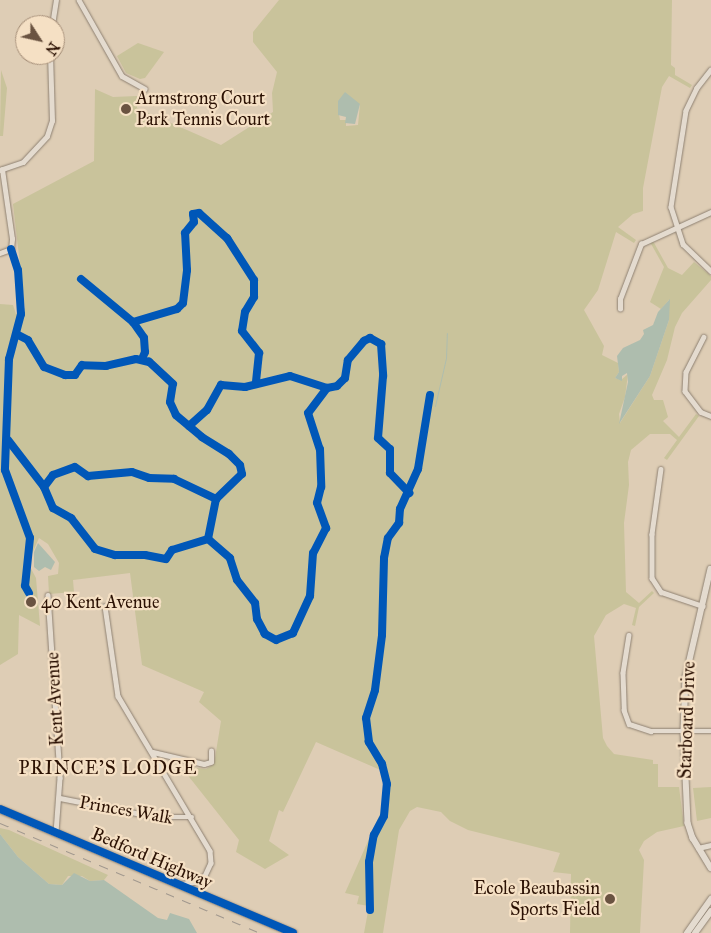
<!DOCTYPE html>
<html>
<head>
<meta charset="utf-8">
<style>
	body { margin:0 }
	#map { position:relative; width:711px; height:933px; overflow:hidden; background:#decdb5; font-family:"IM FELL Great Primer",serif }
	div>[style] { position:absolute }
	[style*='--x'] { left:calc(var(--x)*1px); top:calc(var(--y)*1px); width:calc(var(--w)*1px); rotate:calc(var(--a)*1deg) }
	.green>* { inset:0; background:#c9c39b }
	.water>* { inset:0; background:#aebdae }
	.stream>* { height:1px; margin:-0.5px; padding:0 0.5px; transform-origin:0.5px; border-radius:0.5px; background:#aebdae }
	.roads { filter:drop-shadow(0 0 1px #8e8172) drop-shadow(0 0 1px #8e8172) }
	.minor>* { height:4.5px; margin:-2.25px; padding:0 2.25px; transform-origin:2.25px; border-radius:2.25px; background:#e4dbcf }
	.tertiary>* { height:5.5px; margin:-2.75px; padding:0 2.75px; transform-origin:2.75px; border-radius:2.75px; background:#e4dbcf }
	.secondary>* { height:6px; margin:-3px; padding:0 3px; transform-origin:3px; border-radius:3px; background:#e4dbcf }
	.primary>* { height:7px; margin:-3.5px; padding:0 3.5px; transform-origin:3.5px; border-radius:3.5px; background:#dfd6c8 }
	.rail>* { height:1px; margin-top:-0.5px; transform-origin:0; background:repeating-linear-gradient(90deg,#a0978d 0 9px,transparent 0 18px) }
	.cycleway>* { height:8px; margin:-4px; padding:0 4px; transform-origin:4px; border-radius:4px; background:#0057b8 }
	.dots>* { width:14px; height:14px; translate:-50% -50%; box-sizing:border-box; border:2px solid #f5e0c4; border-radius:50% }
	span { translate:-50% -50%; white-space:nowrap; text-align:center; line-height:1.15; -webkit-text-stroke:4.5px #f5e0c4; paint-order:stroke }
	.poi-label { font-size:18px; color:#2b1103 }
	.left { translate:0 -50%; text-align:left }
	.right { translate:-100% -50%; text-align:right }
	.street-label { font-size:18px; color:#2b1103 }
	.neighbourhood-label { font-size:19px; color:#2b1103; letter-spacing:1px }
	.north { position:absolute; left:15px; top:15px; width:50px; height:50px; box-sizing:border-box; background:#f5e0c4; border:1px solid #a48d77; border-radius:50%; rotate:125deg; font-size:14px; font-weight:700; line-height:20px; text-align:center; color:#2b1103 }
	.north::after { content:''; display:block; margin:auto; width:18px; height:22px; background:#6a5341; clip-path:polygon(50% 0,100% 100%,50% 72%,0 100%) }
</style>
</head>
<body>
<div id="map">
	<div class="green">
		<div style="clip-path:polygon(evenodd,279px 0,672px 0,671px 65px,675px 68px,675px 75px,692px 85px,690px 88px,669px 76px,662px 87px,643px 188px,643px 211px,633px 214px,618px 227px,636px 240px,634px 243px,616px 232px,598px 290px,584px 310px,604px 346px,602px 355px,618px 363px,619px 372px,615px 378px,621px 380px,628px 374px,625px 397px,619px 414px,620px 423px,650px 376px,669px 320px,669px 300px,661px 309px,650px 302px,664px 267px,650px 242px,653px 241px,668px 268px,682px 275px,694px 262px,711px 276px,711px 280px,682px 313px,675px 327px,667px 360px,652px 395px,654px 400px,663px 400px,668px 417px,663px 421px,679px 437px,696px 414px,699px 416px,667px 460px,664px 458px,677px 440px,670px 434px,650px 434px,631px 450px,628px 462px,629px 485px,624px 523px,626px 592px,639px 603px,652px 591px,654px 593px,639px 607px,635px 626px,632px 625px,636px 608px,624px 604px,606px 615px,594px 636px,603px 738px,607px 746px,614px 754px,653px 760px,653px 764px,658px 764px,658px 787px,679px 787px,684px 826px,657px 832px,644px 841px,639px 850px,644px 860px,640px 933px,570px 933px,571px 874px,553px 872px,560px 853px,468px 830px,450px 821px,441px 812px,417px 807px,410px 811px,399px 830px,383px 933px,364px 933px,369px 906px,357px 904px,359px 896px,345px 893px,388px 796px,385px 772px,316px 742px,283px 812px,279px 810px,269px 841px,289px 855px,265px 869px,236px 852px,239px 840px,186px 773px,188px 767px,206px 769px,214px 764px,221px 721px,199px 702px,204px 692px,142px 665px,130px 573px,73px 580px,74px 592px,49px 594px,48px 576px,58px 574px,59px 563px,48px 544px,39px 538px,28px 563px,36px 578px,40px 626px,19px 615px,18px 654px,0 665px,0 304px,13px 305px,16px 314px,25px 308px,13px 204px,94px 161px,95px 89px,113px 97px,137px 96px,137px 108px,221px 145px,273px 112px,272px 93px,277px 72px,253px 42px,253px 32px,279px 0,360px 104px,358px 125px,346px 126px,346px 120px,340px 120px,338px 108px,360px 104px)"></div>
		<div style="clip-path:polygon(138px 43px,164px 52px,145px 78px,140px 79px,126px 73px,117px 56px)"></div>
		<div style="clip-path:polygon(1px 70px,7px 88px,3px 136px,0 136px)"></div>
		<div style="clip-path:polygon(711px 787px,711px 818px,697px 821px,693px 788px)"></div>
		<div style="clip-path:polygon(0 828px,9px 830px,108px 875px,104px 880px,90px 881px,82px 876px,68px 876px,62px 885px,49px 884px,18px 857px,0 834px)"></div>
	</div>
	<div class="water">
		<div style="clip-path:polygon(345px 92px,360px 104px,355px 124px,345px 123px,346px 117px,338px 115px,338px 101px)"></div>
		<div style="clip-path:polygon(670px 299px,669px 320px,650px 376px,619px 424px,628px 382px,627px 373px,622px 376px,622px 381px,615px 378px,619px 372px,617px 356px,623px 348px,640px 340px,644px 334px,643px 330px,653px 325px,658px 312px)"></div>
		<div style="clip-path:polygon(38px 543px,55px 562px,51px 570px,45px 567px,39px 571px,34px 567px,34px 552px)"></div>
		<div style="clip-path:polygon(0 834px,18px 857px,49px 884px,62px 885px,74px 873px,90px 881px,104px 880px,158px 918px,167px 920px,170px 913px,189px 919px,197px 933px,0 933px)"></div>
	</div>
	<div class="stream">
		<div style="--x:435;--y:406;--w:49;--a:-77.1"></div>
		<div style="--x:446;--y:358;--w:25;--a:-88"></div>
	</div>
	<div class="roads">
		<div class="minor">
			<div style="--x:79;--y:0;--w:87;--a:60.5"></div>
			<div style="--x:122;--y:76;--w:26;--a:29"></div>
			<div style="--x:52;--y:25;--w:25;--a:-81"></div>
			<div style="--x:711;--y:70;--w:23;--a:128"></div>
			<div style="--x:697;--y:88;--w:25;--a:116"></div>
			<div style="--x:686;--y:111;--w:97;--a:98.9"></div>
			<div style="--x:671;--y:207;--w:39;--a:72"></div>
			<div style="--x:683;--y:244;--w:39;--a:44"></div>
			<div style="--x:0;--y:170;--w:24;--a:-19"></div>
			<div style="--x:23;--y:162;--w:35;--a:-47"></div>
			<div style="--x:47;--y:136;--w:16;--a:-72"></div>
			<div style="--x:52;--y:121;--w:66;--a:-91.7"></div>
			<div style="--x:0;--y:253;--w:12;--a:-20"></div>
			<div style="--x:11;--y:249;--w:10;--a:-84"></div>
			<div style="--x:12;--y:239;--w:70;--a:-98.2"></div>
			<div style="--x:620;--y:309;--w:10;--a:-90"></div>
			<div style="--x:620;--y:299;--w:59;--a:-69.1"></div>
			<div style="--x:641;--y:244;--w:77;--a:-24.6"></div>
			<div style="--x:704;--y:337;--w:39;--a:117"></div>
			<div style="--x:686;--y:372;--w:19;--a:93"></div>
			<div style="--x:685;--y:391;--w:26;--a:53"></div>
			<div style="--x:701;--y:412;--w:11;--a:22"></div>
			<div style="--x:661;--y:469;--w:66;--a:97.9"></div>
			<div style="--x:652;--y:534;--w:44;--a:90"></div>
			<div style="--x:652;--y:578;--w:17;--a:57"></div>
			<div style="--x:661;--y:592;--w:44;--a:18.4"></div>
			<div style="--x:48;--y:595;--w:183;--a:86.2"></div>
			<div style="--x:60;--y:778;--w:55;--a:94.2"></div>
			<div style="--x:105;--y:606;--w:91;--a:81.8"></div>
			<div style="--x:118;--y:696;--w:180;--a:59.3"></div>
			<div style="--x:210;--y:851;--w:12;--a:85"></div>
			<div style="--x:211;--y:863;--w:14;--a:115"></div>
			<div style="--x:205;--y:876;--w:11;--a:146"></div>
			<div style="--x:196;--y:882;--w:17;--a:170"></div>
			<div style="--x:629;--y:635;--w:38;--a:99"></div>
			<div style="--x:623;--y:673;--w:37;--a:88"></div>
			<div style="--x:624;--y:710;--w:15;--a:70"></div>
			<div style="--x:629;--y:724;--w:23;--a:18"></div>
			<div style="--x:651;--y:731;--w:60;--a:0"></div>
			<div style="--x:153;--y:752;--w:52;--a:13.2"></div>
			<div style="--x:204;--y:764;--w:7;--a:-16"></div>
			<div style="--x:211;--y:762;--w:11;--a:-90"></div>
			<div style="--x:60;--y:798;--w:98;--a:11.2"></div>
			<div style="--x:156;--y:817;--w:36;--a:0"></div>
			<div style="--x:698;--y:848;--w:13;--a:-13"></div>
		</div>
		<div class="tertiary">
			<div style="--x:711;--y:569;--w:111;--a:103"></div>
			<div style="--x:686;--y:677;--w:54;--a:92.1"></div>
			<div style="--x:684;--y:731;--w:92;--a:87.5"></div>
			<div style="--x:688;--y:823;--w:16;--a:72"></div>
			<div style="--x:693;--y:838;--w:35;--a:59"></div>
		</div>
		<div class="secondary">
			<div style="--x:687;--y:933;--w:42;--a:-54.8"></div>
			<div style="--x:695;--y:933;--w:27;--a:-54"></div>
		</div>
		<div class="primary">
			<div style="--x:0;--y:809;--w:318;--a:22.9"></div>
		</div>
	</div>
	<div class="rail">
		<div style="--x:0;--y:823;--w:282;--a:22.9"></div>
	</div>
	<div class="cycleway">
		<div style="--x:11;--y:249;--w:22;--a:72"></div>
		<div style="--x:18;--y:270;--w:44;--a:86.1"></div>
		<div style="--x:21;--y:314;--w:47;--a:104.9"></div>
		<div style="--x:9;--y:359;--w:111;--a:92.1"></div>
		<div style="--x:5;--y:470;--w:72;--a:69.8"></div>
		<div style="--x:30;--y:538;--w:48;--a:95.9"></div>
		<div style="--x:25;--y:586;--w:8;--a:60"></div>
		<div style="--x:81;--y:279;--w:67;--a:39.6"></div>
		<div style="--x:133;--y:322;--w:19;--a:55"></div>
		<div style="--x:144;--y:338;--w:14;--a:86"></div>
		<div style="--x:145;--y:352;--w:8;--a:113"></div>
		<div style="--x:133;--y:322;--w:46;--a:-16.5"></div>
		<div style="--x:177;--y:309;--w:8;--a:-45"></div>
		<div style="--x:183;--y:303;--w:33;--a:-83"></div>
		<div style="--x:187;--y:270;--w:37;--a:-93"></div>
		<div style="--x:185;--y:233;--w:14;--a:-51"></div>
		<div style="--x:194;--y:222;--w:8;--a:-97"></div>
		<div style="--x:193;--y:214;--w:6;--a:-9"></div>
		<div style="--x:199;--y:213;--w:38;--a:42"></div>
		<div style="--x:227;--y:238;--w:50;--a:57.3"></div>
		<div style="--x:254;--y:280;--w:17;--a:90"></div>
		<div style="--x:254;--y:297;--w:17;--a:121"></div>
		<div style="--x:245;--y:312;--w:19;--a:99"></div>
		<div style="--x:242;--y:331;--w:28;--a:52"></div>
		<div style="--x:259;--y:353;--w:31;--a:96"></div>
		<div style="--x:327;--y:388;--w:10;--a:-11"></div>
		<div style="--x:337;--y:386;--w:11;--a:-45"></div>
		<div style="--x:345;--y:378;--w:18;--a:-81"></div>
		<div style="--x:348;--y:360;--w:25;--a:-50"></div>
		<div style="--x:364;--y:341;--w:7;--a:-27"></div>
		<div style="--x:370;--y:338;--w:13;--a:29"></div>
		<div style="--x:381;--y:344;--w:32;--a:86"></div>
		<div style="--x:383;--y:376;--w:62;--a:94.6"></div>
		<div style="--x:378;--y:438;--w:16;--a:43"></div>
		<div style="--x:390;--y:449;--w:24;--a:90"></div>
		<div style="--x:390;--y:473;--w:28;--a:46"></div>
		<div style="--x:189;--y:426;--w:24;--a:-42"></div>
		<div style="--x:207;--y:410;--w:29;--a:-61"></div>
		<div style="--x:221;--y:385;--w:24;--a:5"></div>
		<div style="--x:245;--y:387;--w:46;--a:-13.7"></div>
		<div style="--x:290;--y:376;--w:39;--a:18"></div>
		<div style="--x:327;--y:388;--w:31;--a:127"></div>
		<div style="--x:308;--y:413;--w:38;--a:72"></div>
		<div style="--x:320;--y:449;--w:38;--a:88"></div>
		<div style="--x:321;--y:487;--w:16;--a:104"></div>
		<div style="--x:317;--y:503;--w:27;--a:70"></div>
		<div style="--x:326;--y:528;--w:28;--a:117"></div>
		<div style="--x:313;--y:553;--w:43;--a:94"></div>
		<div style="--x:310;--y:596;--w:41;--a:114.7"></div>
		<div style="--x:293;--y:633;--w:18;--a:158"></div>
		<div style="--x:276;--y:640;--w:13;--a:-151"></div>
		<div style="--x:265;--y:634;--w:17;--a:-118"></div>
		<div style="--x:257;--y:619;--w:16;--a:-97"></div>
		<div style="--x:255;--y:603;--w:29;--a:-128"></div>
		<div style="--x:237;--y:580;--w:23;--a:-108"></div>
		<div style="--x:230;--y:558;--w:29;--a:-139"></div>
		<div style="--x:8;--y:440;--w:59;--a:52.5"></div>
		<div style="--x:44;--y:487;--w:23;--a:67"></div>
		<div style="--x:53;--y:508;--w:21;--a:29"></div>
		<div style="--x:71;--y:518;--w:39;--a:52"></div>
		<div style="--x:95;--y:549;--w:21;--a:17"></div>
		<div style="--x:115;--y:555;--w:30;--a:0"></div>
		<div style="--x:145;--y:555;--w:21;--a:11"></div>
		<div style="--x:166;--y:559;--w:11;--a:-56"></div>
		<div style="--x:172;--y:550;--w:38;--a:-17"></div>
		<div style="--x:208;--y:539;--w:41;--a:-78.7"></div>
		<div style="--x:216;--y:499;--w:36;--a:-44"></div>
		<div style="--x:242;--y:474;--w:9;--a:-103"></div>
		<div style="--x:240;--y:465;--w:16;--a:-135"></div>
		<div style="--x:229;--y:454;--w:32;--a:-148"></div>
		<div style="--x:202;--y:437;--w:34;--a:-140"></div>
		<div style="--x:176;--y:415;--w:14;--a:-115"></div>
		<div style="--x:170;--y:402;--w:18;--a:-81"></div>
		<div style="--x:173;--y:384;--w:33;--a:-137"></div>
		<div style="--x:149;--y:362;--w:13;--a:-167"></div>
		<div style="--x:136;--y:359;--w:31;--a:167"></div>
		<div style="--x:106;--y:366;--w:24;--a:-178"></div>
		<div style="--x:82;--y:365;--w:12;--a:125"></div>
		<div style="--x:75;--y:375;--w:10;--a:180"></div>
		<div style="--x:65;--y:375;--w:22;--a:-159"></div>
		<div style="--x:44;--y:367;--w:31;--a:-121"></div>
		<div style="--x:28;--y:340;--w:13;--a:-153"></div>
		<div style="--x:44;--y:487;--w:15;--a:-53"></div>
		<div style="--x:53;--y:475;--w:23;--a:-20"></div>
		<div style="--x:75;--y:467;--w:16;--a:35"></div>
		<div style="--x:88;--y:476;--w:44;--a:-5.2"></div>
		<div style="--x:132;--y:472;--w:18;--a:19"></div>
		<div style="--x:149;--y:478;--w:25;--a:2"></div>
		<div style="--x:174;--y:479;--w:47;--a:25.5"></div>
		<div style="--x:0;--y:809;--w:318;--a:22.9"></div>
		<div style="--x:370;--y:910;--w:48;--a:-91.2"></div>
		<div style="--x:369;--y:862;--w:27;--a:-80"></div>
		<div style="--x:374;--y:835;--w:21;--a:-62"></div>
		<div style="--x:384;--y:816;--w:32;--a:-85"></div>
		<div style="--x:387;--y:784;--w:21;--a:-104"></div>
		<div style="--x:382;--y:764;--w:26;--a:-121"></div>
		<div style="--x:369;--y:742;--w:24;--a:-97"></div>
		<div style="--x:366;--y:718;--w:29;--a:-72"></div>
		<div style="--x:375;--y:690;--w:55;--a:-82.7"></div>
		<div style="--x:382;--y:635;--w:77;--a:-88.5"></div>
		<div style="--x:384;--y:558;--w:20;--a:-79"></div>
		<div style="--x:388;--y:538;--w:19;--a:-54"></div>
		<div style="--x:399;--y:523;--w:14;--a:-86"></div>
		<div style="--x:400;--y:509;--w:44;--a:-65.8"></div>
		<div style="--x:418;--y:469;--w:75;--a:-80.8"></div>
	</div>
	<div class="dots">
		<div style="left:126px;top:109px;background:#6a5341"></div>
		<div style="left:31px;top:602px;background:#6a5341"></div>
		<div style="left:610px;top:899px;background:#6a5341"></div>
	</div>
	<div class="poi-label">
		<span class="left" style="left:136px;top:109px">Armstrong Court<br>Park Tennis Court</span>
		<span class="left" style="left:41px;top:602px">40 Kent Avenue</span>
		<span class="right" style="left:600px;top:899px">Ecole Beaubassin<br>Sports Field</span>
	</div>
	<div class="street-label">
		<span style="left:55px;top:699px;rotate:-93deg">Kent Avenue</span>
		<span style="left:687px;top:720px;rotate:-88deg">Starboard Drive</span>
		<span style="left:126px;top:810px;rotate:10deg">Princes Walk</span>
		<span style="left:152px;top:858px;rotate:23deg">Bedford Highway</span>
	</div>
	<div class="neighbourhood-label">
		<span style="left:108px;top:768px">PRINCE'S LODGE</span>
	</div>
	<div class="north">N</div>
</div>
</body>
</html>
